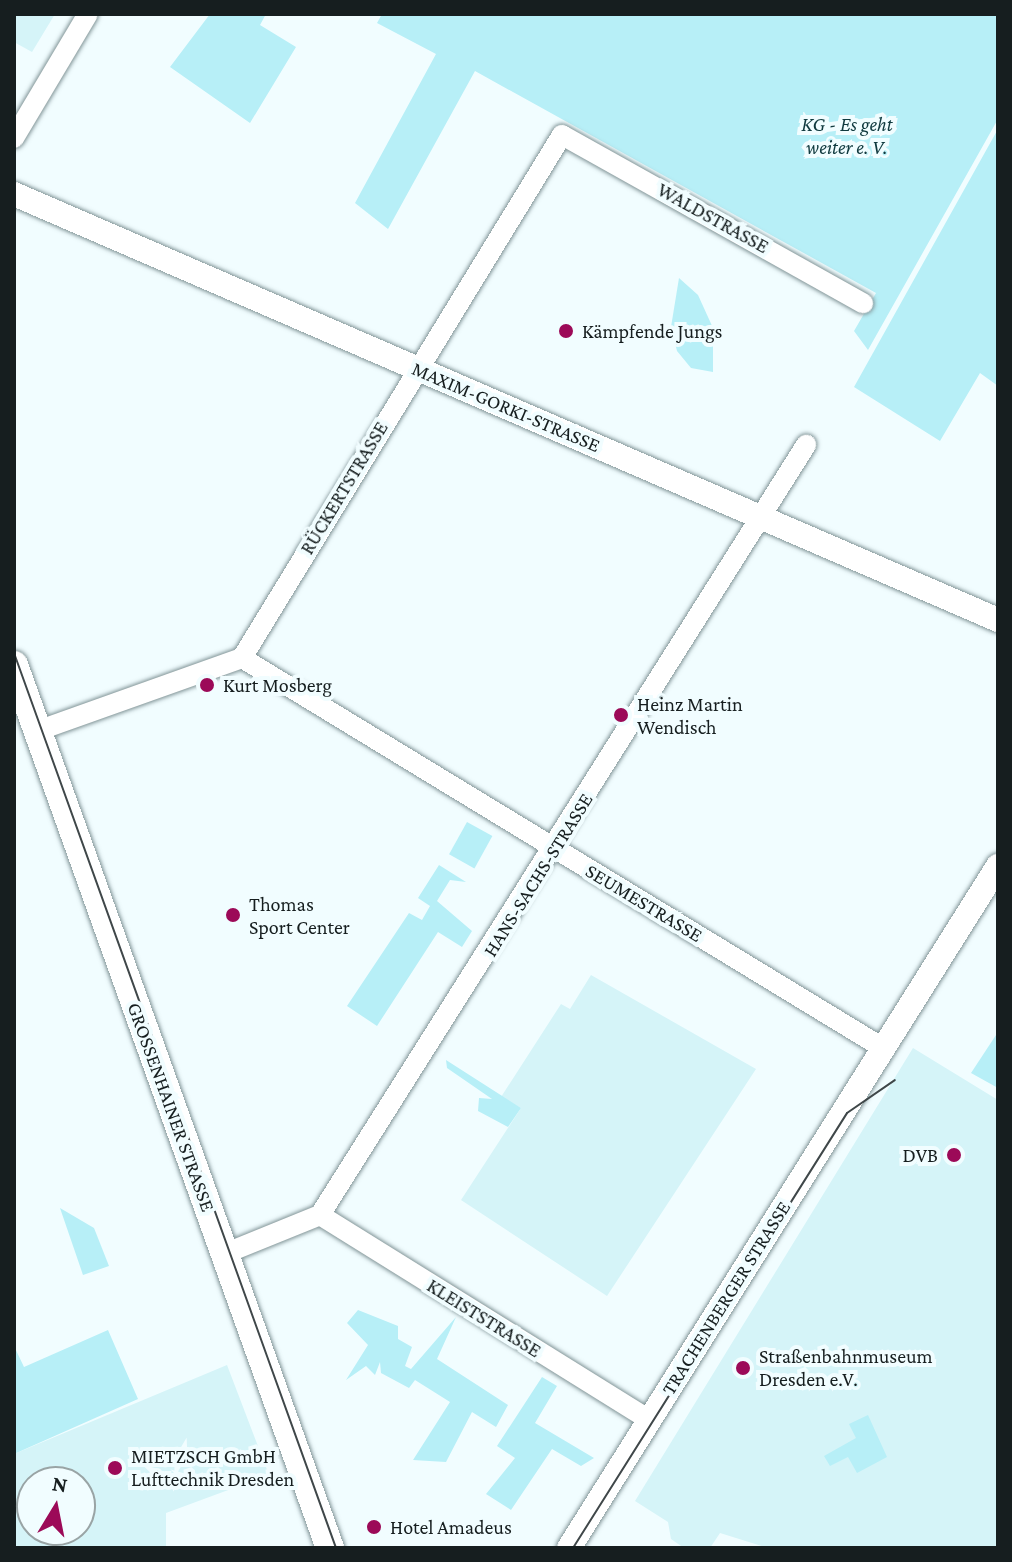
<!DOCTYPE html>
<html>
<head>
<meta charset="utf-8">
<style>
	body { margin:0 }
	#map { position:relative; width:1012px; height:1562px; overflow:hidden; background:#f1fdff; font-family:"Crimson Pro",serif }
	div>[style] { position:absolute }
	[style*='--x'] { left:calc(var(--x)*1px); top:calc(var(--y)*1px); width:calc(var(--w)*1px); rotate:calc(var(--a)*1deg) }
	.built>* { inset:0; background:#d5f4f8 }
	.green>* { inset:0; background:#b7eff7; transform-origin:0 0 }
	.roads { filter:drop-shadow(0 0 2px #829598) drop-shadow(0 0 2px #829598) }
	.minor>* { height:20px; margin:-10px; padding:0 10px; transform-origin:10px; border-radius:10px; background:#fff }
	.tertiary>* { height:24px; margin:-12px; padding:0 12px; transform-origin:12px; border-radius:12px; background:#fff }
	.secondary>* { height:28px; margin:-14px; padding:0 14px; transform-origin:14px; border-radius:14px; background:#fff }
	.tram>* { height:2px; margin:-1px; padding:0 1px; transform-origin:1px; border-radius:1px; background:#3f4749 }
	.dots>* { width:22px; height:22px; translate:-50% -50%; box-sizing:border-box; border:4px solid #f1fdff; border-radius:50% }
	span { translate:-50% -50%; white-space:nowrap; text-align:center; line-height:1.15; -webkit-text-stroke:8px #f1fdff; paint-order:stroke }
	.park-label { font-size:20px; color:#103a3f; font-style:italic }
	.street-label { font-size:20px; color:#161e1f }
	.poi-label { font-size:20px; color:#161e1f }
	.left { translate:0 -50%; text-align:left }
	.right { translate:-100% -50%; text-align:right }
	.frame { position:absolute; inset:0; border:16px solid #161e1f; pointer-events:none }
	.north { position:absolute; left:16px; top:1466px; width:80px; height:80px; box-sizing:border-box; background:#f1fdff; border:2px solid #99a4a5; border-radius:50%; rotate:10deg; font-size:22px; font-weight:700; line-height:32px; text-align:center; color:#161e1f }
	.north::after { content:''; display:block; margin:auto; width:28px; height:36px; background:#9c0a58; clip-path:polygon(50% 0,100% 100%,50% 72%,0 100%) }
</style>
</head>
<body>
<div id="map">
	<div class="built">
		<div style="clip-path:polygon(14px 14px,55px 14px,32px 52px,14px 42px)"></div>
		<div style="clip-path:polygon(591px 975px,756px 1069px,607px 1296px,461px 1200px,521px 1108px,501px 1097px,561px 1004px,570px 1009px)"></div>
		<div style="clip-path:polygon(913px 1048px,998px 1100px,998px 1548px,768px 1548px,720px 1533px,710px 1548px,684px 1548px,671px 1539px,668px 1522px,635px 1501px)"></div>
		<div style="clip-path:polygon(evenodd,227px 1365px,269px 1475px,166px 1513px,166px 1548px,14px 1548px,14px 1454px,227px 1365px,32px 1482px,80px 1482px,80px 1530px,32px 1530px,32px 1482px)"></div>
	</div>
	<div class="green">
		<div style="clip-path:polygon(210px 14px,266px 14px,260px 25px,296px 47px,250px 123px,170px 67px)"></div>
		<div style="clip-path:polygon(382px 14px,998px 14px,998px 119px,868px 350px,854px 331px,876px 293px,475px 71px,388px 229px,355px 203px,436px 54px,377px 23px)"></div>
		<div style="clip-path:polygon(998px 129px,998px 386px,980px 373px,940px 441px,854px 387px)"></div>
		<div style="clip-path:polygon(679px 278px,698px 295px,713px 328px,713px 372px,691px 368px,677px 351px,671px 327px)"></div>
		<div style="left:467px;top:822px;width:29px;height:37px;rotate:29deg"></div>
		<div style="clip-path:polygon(439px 865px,466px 882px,450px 880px,437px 901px,472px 931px,462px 947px,438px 932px,377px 1026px,347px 1006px,409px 913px,422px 920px,430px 906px,418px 898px)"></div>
		<div style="clip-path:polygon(998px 1032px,998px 1088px,971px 1073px)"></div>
		<div style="clip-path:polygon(446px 1060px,521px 1108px,508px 1127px,478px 1111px,479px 1098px,492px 1099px,447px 1068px)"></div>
		<div style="clip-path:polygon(60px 1208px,94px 1228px,109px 1266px,83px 1275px)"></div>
		<div style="clip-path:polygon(358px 1310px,398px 1326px,398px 1339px,412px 1347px,405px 1366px,411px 1369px,456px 1317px,437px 1359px,508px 1405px,496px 1427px,472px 1412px,446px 1462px,413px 1460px,450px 1402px,415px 1380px,409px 1388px,381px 1373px,380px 1362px,375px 1375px,366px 1366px,346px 1380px,368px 1345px,347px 1323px)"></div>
		<div style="clip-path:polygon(108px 1330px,138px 1399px,14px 1454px,14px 1346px,24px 1367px)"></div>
		<div style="clip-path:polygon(542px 1377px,557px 1386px,535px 1423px,594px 1458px,581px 1466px,552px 1449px,511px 1510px,486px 1494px,515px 1458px,497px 1446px)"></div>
		<div style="clip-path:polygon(868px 1415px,887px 1457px,857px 1473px,848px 1457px,830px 1466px,824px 1456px,856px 1438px,849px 1424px)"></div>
	</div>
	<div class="roads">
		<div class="minor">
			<div style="--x:14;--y:138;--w:144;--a:-59.2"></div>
			<div style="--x:242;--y:658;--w:750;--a:31.32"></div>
			<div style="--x:37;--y:731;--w:218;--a:-19.6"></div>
			<div style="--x:242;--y:658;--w:613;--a:-58.54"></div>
			<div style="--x:562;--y:135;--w:345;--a:29.2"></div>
			<div style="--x:320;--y:1215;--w:388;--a:31.9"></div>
			<div style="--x:224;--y:1254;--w:104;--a:-22.1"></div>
			<div style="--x:320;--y:1215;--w:911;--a:-57.74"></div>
		</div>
		<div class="tertiary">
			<div style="--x:14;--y:194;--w:1072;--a:23.41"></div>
			<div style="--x:569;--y:1548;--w:806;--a:-57.83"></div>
		</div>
		<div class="secondary">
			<div style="--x:14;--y:665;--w:938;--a:70.31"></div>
		</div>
	</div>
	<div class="tram">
		<div style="--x:14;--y:653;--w:951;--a:70.21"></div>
		<div style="--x:573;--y:1548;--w:514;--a:-57.79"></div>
		<div style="--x:847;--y:1113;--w:58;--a:-34.5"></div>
	</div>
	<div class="dots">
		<div style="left:566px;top:331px;background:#9c0a58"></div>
		<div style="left:207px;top:685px;background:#9c0a58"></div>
		<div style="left:621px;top:715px;background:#9c0a58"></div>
		<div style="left:233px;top:915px;background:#9c0a58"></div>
		<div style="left:954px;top:1155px;background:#9c0a58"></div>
		<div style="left:743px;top:1368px;background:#9c0a58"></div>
		<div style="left:115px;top:1468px;background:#9c0a58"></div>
		<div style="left:374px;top:1527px;background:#9c0a58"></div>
	</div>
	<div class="park-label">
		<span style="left:847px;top:136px">KG - Es geht<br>weiter e. V.</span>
	</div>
	<div class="street-label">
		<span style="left:713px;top:218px;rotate:29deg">WALDSTRASSE</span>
		<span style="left:506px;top:407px;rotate:23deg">MAXIM-GORKI-STRASSE</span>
		<span style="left:344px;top:488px;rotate:-59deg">RÜCKERTSTRASSE</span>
		<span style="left:538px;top:875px;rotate:-58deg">HANS-SACHS-STRASSE</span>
		<span style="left:644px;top:903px;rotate:31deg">SEUMESTRASSE</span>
		<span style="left:171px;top:1107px;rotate:70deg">GROSSENHAINER STRASSE</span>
		<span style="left:726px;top:1298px;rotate:-58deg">TRACHENBERGER STRASSE</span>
		<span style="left:484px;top:1318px;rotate:32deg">KLEISTSTRASSE</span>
	</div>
	<div class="poi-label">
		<span class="left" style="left:582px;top:331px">Kämpfende Jungs</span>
		<span class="left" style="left:223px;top:685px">Kurt Mosberg</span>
		<span class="left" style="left:637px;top:716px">Heinz Martin<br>Wendisch</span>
		<span class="left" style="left:249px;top:916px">Thomas<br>Sport Center</span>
		<span class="right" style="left:938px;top:1155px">DVB</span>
		<span class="left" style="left:759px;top:1368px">Straßenbahnmuseum<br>Dresden e.V.</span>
		<span class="left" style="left:131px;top:1468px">MIETZSCH GmbH<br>Lufttechnik Dresden</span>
		<span class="left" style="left:390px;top:1527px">Hotel Amadeus</span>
	</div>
	<div class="frame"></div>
	<div class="north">N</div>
</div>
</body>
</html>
